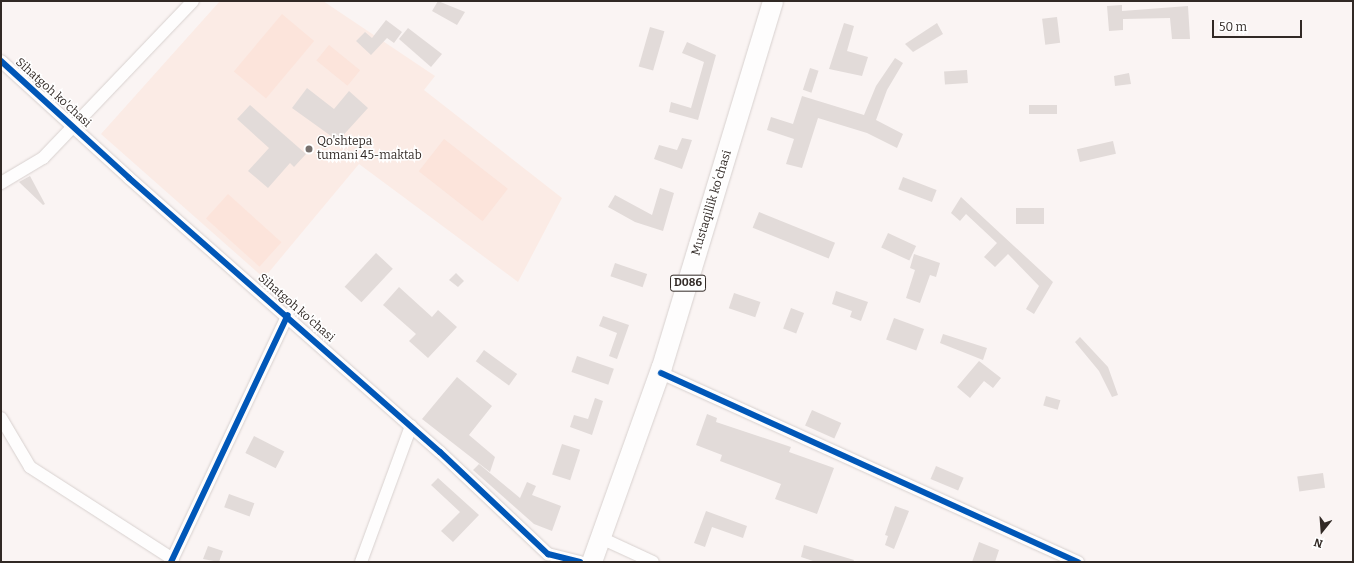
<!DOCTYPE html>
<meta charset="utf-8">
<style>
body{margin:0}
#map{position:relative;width:1354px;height:563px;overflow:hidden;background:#faf4f3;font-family:Bitter,serif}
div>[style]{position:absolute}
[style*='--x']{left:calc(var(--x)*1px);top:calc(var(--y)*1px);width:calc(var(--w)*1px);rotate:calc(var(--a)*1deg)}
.built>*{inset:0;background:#fbebe5}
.green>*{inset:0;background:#fce4db;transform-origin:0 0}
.building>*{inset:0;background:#e2dbd9;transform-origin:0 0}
.roads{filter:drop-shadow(0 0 1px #d8d1cf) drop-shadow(0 0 1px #d8d1cf)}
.minor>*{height:12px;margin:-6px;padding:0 6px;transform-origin:6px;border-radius:6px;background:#fefdfd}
.primary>*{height:20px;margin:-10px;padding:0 10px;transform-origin:10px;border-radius:10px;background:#fefdfd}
.cycleway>*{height:6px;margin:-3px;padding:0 3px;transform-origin:3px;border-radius:3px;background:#0057b8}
.dots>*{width:11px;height:11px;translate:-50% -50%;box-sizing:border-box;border:2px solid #fff;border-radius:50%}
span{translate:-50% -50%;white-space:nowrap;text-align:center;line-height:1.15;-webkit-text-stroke:3px #fff;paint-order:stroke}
.shield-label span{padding:1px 3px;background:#fff;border:1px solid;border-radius:3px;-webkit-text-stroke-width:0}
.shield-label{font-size:11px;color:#312925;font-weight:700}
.street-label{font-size:12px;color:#312925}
.poi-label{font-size:12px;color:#312925}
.left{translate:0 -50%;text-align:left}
.frame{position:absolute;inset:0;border:2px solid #312925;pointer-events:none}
.north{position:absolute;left:1302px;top:511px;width:40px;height:40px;-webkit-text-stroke:3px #fff;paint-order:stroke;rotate:197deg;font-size:11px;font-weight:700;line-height:16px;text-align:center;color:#312925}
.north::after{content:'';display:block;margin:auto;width:14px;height:18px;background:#312925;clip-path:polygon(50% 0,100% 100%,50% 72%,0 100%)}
.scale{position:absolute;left:1212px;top:20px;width:90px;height:18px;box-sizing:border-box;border:2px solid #312925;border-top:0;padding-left:5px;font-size:12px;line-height:14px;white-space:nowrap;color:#312925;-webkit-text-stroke:3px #fff;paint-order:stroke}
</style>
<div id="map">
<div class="built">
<div style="clip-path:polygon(220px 1px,323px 1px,435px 76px,424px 90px,562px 198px,518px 282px,359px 164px,264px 278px,101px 134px)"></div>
</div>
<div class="green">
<div style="left:282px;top:14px;width:42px;height:75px;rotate:40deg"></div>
<div style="left:329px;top:45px;width:40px;height:20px;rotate:39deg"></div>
<div style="left:444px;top:139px;width:81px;height:41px;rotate:38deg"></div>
<div style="left:228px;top:194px;width:72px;height:33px;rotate:42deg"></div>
</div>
<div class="building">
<div style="clip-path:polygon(438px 1px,465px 12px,457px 25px,432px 11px)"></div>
<div style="clip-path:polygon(1122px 5px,1122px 11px,1188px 6px,1190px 39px,1172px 39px,1170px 18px,1123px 19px,1123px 30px,1109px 31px,1107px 6px)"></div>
<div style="left:1057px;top:17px;width:26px;height:15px;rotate:83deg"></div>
<div style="clip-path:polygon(386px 20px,402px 32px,394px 43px,387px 38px,371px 55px,356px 41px,365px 32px,372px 38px)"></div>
<div style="clip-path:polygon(844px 23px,854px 26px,847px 51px,868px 57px,862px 76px,829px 69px)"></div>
<div style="clip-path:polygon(937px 23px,943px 34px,913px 52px,905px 44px)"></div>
<div style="left:650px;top:27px;width:15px;height:41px;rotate:16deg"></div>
<div style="clip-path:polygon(408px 28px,442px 54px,431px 67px,399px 39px)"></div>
<div style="clip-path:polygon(687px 42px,716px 55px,698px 120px,669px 112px,671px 102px,691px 108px,704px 62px,682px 53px)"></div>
<div style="clip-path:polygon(895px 58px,903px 63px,887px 90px,876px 120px,903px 134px,897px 148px,867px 133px,818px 118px,802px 168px,786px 164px,794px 139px,767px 130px,771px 117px,793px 124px,802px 96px,864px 115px,876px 86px)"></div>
<div style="left:810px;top:68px;width:9px;height:23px;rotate:18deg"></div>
<div style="left:967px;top:70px;width:13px;height:23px;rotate:86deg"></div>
<div style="clip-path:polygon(1129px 73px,1131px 84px,1115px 86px,1114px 76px)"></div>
<div style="clip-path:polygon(307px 88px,334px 109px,349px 91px,368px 108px,338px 141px,292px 108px)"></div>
<div style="clip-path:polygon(250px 105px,306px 154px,294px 167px,290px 163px,268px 188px,248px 171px,269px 148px,237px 119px)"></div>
<div style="left:1029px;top:105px;width:28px;height:9px"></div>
<div style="clip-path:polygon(682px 138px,692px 140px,682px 169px,654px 159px,659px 145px,677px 150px)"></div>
<div style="left:1113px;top:141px;width:13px;height:37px;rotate:77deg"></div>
<div style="clip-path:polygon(30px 176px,45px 204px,43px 205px,19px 182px)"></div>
<div style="left:903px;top:177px;width:36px;height:13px;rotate:21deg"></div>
<div style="clip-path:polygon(660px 188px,674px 193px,663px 231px,635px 222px,608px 207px,615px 195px,652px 215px)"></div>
<div style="clip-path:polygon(961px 197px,1053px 282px,1034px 314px,1026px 309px,1039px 286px,1008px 254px,995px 267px,984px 257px,997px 243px,966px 214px,960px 221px,951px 213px)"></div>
<div style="left:1016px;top:208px;width:28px;height:16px"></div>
<div style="left:759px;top:212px;width:82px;height:17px;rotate:22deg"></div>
<div style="left:888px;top:233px;width:31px;height:16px;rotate:25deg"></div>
<div style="left:376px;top:253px;width:23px;height:46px;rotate:43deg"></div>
<div style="clip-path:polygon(914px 254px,940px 263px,936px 277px,930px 275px,920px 303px,906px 298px,915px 270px,910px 268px)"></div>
<div style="left:615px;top:263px;width:34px;height:14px;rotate:19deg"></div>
<div style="clip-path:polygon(456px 273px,464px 281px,458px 287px,449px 280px)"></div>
<div style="clip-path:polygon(399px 287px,432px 317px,438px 310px,457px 327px,428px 358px,409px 341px,416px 334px,383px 305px)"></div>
<div style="clip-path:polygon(836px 291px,868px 302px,861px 321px,850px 317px,852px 311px,832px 304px)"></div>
<div style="left:734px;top:293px;width:28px;height:16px;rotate:19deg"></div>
<div style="left:791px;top:308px;width:14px;height:22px;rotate:21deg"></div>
<div style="clip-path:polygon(603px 316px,629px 325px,617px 359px,609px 356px,617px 333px,599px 326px)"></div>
<div style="left:894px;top:318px;width:32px;height:23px;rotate:20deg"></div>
<div style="clip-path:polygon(943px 334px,987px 348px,983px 360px,940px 343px)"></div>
<div style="clip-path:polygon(1080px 337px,1108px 367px,1118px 395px,1112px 397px,1099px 371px,1075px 342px)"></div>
<div style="left:484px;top:350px;width:41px;height:14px;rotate:36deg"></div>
<div style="left:577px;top:356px;width:39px;height:17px;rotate:19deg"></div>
<div style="clip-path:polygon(979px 361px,1001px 378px,993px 388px,984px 381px,970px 398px,957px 387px)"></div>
<div style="clip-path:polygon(457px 377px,492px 406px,469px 435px,495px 457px,490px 472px,422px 419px)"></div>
<div style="left:1046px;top:396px;width:15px;height:10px;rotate:16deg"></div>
<div style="clip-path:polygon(595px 398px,603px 401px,592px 435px,570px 427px,574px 415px,588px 419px)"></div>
<div style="left:812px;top:410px;width:32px;height:17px;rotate:24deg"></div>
<div style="clip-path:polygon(707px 414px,717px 418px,716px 422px,791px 447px,789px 452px,834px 468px,817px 514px,775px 499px,781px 484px,720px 461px,722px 455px,696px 445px)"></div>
<div style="left:254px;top:436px;width:34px;height:19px;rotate:27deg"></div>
<div style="left:562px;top:444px;width:19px;height:32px;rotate:18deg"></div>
<div style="clip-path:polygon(479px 464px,520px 498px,527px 482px,536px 486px,532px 495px,561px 506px,552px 531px,534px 524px,473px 470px)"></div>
<div style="left:936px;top:466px;width:30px;height:14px;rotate:23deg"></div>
<div style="left:1323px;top:473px;width:15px;height:26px;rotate:82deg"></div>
<div style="clip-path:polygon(438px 478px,479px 515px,453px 542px,441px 531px,460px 512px,431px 485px)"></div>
<div style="left:229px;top:494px;width:27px;height:14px;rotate:20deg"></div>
<div style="clip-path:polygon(895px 506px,909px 511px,894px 549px,885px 545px,888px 536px,885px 535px)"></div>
<div style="clip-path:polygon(706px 511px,747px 526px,743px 538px,712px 527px,705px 547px,694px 543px)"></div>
<div style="clip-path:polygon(979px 542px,999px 550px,995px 562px,972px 562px)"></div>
<div style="clip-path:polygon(804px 545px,854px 560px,853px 562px,816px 562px,801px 557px)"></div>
<div style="clip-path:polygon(208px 546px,223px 551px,219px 562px,203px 559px)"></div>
</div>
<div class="roads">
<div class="minor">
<div style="--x:1;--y:61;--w:173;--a:42.4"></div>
<div style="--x:129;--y:178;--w:414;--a:41.4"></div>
<div style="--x:440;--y:452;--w:149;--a:43.4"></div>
<div style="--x:548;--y:554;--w:33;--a:14"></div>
<div style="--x:1;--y:183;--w:49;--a:-30.8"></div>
<div style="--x:43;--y:158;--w:217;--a:-46.3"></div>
<div style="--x:661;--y:373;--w:458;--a:24.4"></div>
<div style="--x:1;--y:418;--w:57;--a:59.4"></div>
<div style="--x:30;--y:467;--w:170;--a:32.8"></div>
<div style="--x:601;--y:538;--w:57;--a:24.8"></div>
<div style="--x:171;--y:562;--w:273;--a:-64.7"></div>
<div style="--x:361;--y:562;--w:145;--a:-69.8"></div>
</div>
<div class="primary">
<div style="--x:592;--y:562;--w:207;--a:-70.3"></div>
<div style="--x:662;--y:367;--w:382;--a:-73.1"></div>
</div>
</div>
<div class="cycleway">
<div style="--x:1;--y:61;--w:173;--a:42.4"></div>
<div style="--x:129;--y:178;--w:414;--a:41.4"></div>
<div style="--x:440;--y:452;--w:149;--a:43.4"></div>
<div style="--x:548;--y:554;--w:33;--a:14"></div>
<div style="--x:661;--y:373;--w:458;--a:24.4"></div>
<div style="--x:171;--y:562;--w:273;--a:-64.7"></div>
</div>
<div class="dots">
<div style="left:309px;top:149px;background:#77706d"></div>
</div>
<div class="shield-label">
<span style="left:688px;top:283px">D086</span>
</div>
<div class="street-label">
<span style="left:53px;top:93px;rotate:42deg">Sihatgoh ko'chasi</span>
<span style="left:712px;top:203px;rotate:-73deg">Mustaqillik koʻchasi</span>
<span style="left:296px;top:308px;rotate:41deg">Sihatgoh ko'chasi</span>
</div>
<div class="poi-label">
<span class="left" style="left:317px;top:149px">Qo'shtepa<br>tumani 45-maktab</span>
</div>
<div class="frame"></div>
<div class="north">N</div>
<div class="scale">50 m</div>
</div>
